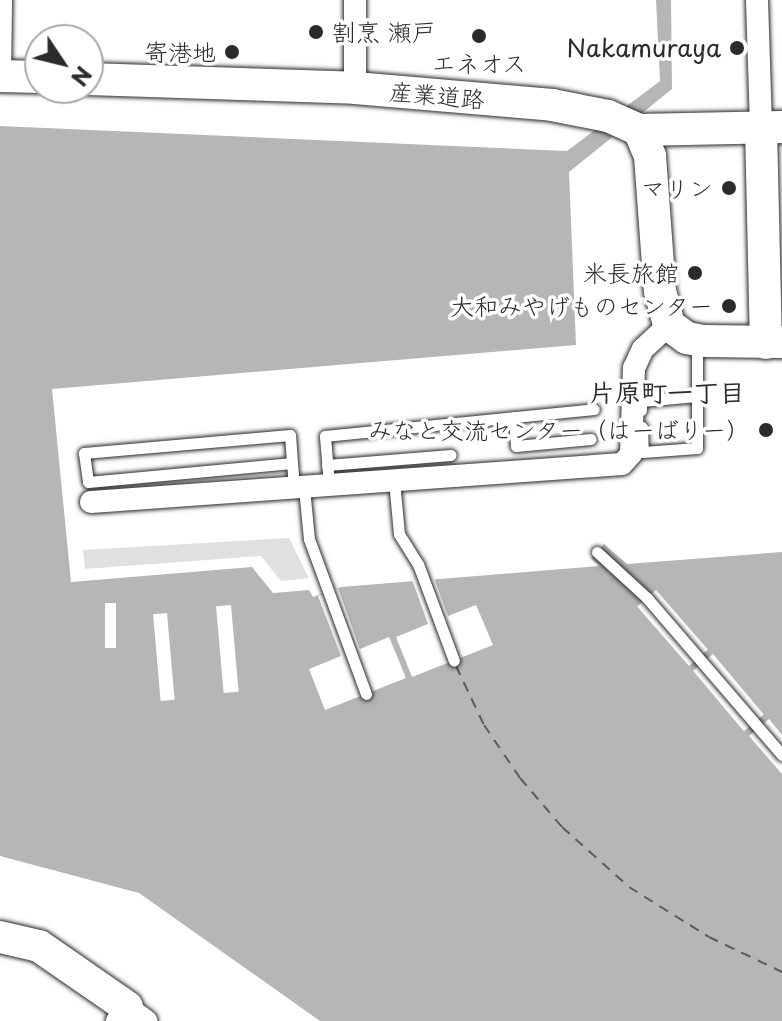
<!DOCTYPE html>
<meta charset="utf-8">
<style>
body{margin:0}
#map{position:relative;width:782px;height:1021px;overflow:hidden;background:#fff;font-family:"Playpen Sans","Klee One",sans-serif}
div>[style]{position:absolute}
[style*='--x']{left:calc(var(--x)*1px);top:calc(var(--y)*1px);width:calc(var(--w)*1px);rotate:calc(var(--a)*1deg)}
.green>*{inset:0;background:#e0e0e0}
.water>*{inset:0;background:#b6b6b6}
.pier>*{inset:0;background:#fff;transform-origin:0 0}
.ferry>*{height:2px;margin-top:-1px;transform-origin:0;background:repeating-linear-gradient(90deg,#5c5c5c 0 10px,transparent 0 18px)}
.roads{filter:drop-shadow(0 0 2px #2b2b2b) drop-shadow(0 0 2px #2b2b2b)}
.lane>*{height:11px;margin:-5.5px;padding:0 5.5px;transform-origin:5.5px;border-radius:5.5px;background:#fff}
.street>*{height:22px;margin:-11px;padding:0 11px;transform-origin:11px;border-radius:11px;background:#fff}
.secondary>*{height:32px;margin:-16px;padding:0 16px;transform-origin:16px;border-radius:16px;background:#fff}
.dots>*{width:22px;height:22px;translate:-50% -50%;box-sizing:border-box;border:4px solid #fff;border-radius:50%}
span{translate:-50% -50%;white-space:nowrap;text-align:center;line-height:1.15;-webkit-text-stroke:7px #fff;paint-order:stroke}
.poi-label{font-size:24px;color:#2b2b2b}
.left{translate:0 -50%;text-align:left}
.right{translate:-100% -50%;text-align:right}
.street-label{font-size:24px;color:#2b2b2b}
.neighbourhood-label{font-size:26px;color:#2b2b2b;font-weight:700}
.north{position:absolute;left:24px;top:24px;width:80px;height:80px;box-sizing:border-box;background:#fff;border:2px solid #aaa;border-radius:50%;rotate:125deg;font-size:22px;font-weight:700;line-height:32px;text-align:center;color:#2b2b2b}
.north::after{content:'';display:block;margin:auto;width:28px;height:36px;background:#2b2b2b;clip-path:polygon(50% 0,100% 100%,50% 72%,0 100%)}
</style>
<div id="map">
<div class="green">
<div style="clip-path:polygon(289px 538px,309px 578px,281px 581px,261px 556px,85px 569px,83px 550px)"></div>
</div>
<div class="water">
<div style="clip-path:polygon(656px 0,671px 0,672px 89px,569px 172px,576px 345px,52px 389px,71px 582px,252px 567px,273px 593px,309px 590px,313px 597px,341px 587px,599px 566px,591px 558px,604px 544px,627px 564px,782px 552px,782px 1021px,320px 1021px,139px 893px,0 856px,0 126px,567px 151px,660px 81px)"></div>
</div>
<div class="pier">
<div style="clip-path:polygon(433px 575px,448px 616px,476px 605px,493px 645px,412px 677px,396px 637px,428px 624px,411px 577px)"></div>
<div style="clip-path:polygon(338px 588px,360px 649px,389px 637px,406px 678px,325px 710px,309px 669px,341px 656px,318px 596px)"></div>
<div style="left:656px;top:590px;width:79px;height:25px;rotate:49deg"></div>
<div style="left:105px;top:603px;width:11px;height:45px"></div>
<div style="left:231px;top:605px;width:87px;height:15px;rotate:85deg"></div>
<div style="left:167px;top:613px;width:87px;height:14px;rotate:85deg"></div>
<div style="left:713px;top:654px;width:79px;height:26px;rotate:50deg"></div>
<div style="clip-path:polygon(769px 719px,782px 735px,782px 774px,749px 736px)"></div>
</div>
<div class="ferry">
<div style="--x:456;--y:666;--w:65;--a:64.6"></div>
<div style="--x:484;--y:725;--w:64;--a:55.8"></div>
<div style="--x:520;--y:778;--w:65;--a:49.4"></div>
<div style="--x:562;--y:827;--w:90;--a:41.8"></div>
<div style="--x:629;--y:887;--w:94;--a:32"></div>
<div style="--x:709;--y:937;--w:81;--a:25.6"></div>
</div>
<div class="roads">
<div class="lane">
<div style="--x:641;--y:410;--w:9;--a:-90"></div>
<div style="--x:641;--y:401;--w:56;--a:-5.1"></div>
<div style="--x:514;--y:417;--w:29;--a:86"></div>
<div style="--x:516;--y:446;--w:75;--a:-5.3"></div>
<div style="--x:642;--y:427;--w:25;--a:88"></div>
<div style="--x:643;--y:452;--w:54;--a:-4.2"></div>
<div style="--x:697;--y:448;--w:103;--a:-90"></div>
<div style="--x:292;--y:463;--w:28;--a:-94"></div>
<div style="--x:290;--y:435;--w:207;--a:175"></div>
<div style="--x:84;--y:453;--w:29;--a:82"></div>
<div style="--x:88;--y:482;--w:205;--a:-5.3"></div>
<div style="--x:292;--y:463;--w:25;--a:85"></div>
<div style="--x:327;--y:465;--w:124;--a:-4.6"></div>
<div style="--x:394;--y:481;--w:53;--a:84.6"></div>
<div style="--x:399;--y:534;--w:36;--a:58"></div>
<div style="--x:418;--y:564;--w:103;--a:69.6"></div>
<div style="--x:329;--y:485;--w:49;--a:-94.7"></div>
<div style="--x:325;--y:436;--w:270;--a:-5.7"></div>
<div style="--x:304;--y:488;--w:51;--a:84.4"></div>
<div style="--x:309;--y:539;--w:165;--a:69.8"></div>
<div style="--x:597;--y:552;--w:68;--a:42.6"></div>
<div style="--x:647;--y:598;--w:207;--a:49.3"></div>
</div>
<div class="street">
<div style="--x:355;--y:0;--w:88;--a:90"></div>
<div style="--x:757;--y:0;--w:127;--a:88.2"></div>
<div style="--x:0;--y:76;--w:76;--a:-89.2"></div>
<div style="--x:91;--y:502;--w:532;--a:-4.09"></div>
<div style="--x:622;--y:464;--w:13;--a:-48"></div>
<div style="--x:631;--y:454;--w:86;--a:-88"></div>
<div style="--x:634;--y:368;--w:21;--a:-65"></div>
<div style="--x:643;--y:349;--w:35;--a:-43"></div>
<div style="--x:117;--y:1021;--w:17;--a:-54"></div>
<div style="--x:127;--y:1007;--w:24;--a:36"></div>
</div>
<div class="secondary">
<div style="--x:0;--y:76;--w:40;--a:1.4"></div>
<div style="--x:88;--y:79;--w:267;--a:1.9"></div>
<div style="--x:355;--y:88;--w:198;--a:4.9"></div>
<div style="--x:552;--y:105;--w:57;--a:11.1"></div>
<div style="--x:608;--y:116;--w:34;--a:24"></div>
<div style="--x:639;--y:130;--w:143;--a:-1.2"></div>
<div style="--x:761;--y:127;--w:216;--a:88.7"></div>
<div style="--x:639;--y:130;--w:28;--a:67"></div>
<div style="--x:650;--y:156;--w:135;--a:85.8"></div>
<div style="--x:660;--y:291;--w:35;--a:75"></div>
<div style="--x:669;--y:325;--w:22;--a:36"></div>
<div style="--x:687;--y:338;--w:16;--a:11"></div>
<div style="--x:703;--y:341;--w:79;--a:0.7"></div>
<div style="--x:0;--y:937;--w:40;--a:13"></div>
<div style="--x:39;--y:946;--w:107;--a:34.7"></div>
</div>
</div>
<div class="dots">
<div style="left:316px;top:32px;background:#2b2b2b"></div>
<div style="left:479px;top:36px;background:#2b2b2b"></div>
<div style="left:737px;top:48px;background:#2b2b2b"></div>
<div style="left:232px;top:52px;background:#2b2b2b"></div>
<div style="left:729px;top:188px;background:#2b2b2b"></div>
<div style="left:695px;top:273px;background:#2b2b2b"></div>
<div style="left:729px;top:306px;background:#2b2b2b"></div>
<div style="left:766px;top:430px;background:#2b2b2b"></div>
</div>
<div class="poi-label">
<span class="left" style="left:332px;top:32px">割烹 瀬戸</span>
<span class="right" style="left:721px;top:48px">Nakamuraya</span>
<span class="right" style="left:216px;top:52px">寄港地</span>
<span style="left:479px;top:63px">エネオス</span>
<span class="right" style="left:713px;top:188px">マリン</span>
<span class="right" style="left:679px;top:273px">米長旅館</span>
<span class="right" style="left:713px;top:306px">大和みやげものセンター</span>
<span class="right" style="left:750px;top:430px">みなと交流センター（はーばりー）</span>
</div>
<div class="street-label">
<span style="left:437px;top:95px;rotate:5deg">産業道路</span>
</div>
<div class="neighbourhood-label">
<span style="left:667px;top:392px">片原町一丁目</span>
</div>
<div class="north">N</div>
</div>
